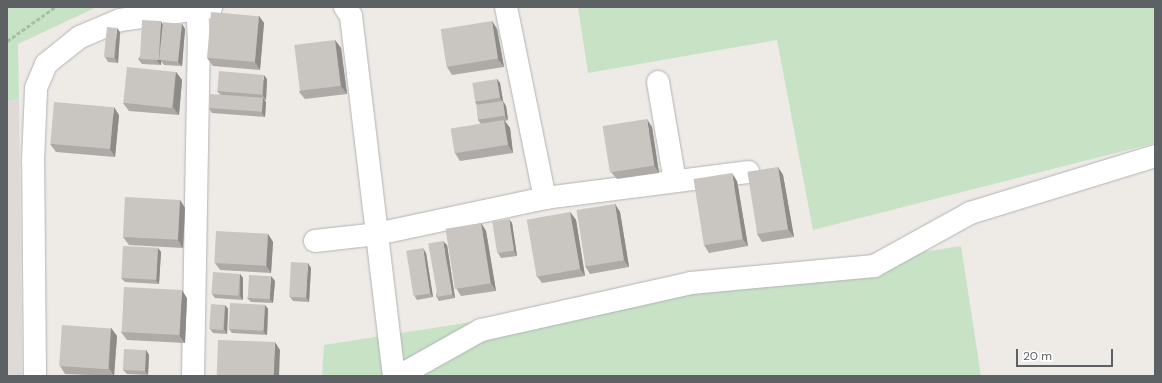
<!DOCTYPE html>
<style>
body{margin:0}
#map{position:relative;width:1162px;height:383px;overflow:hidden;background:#eeebe6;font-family:"DM Sans",sans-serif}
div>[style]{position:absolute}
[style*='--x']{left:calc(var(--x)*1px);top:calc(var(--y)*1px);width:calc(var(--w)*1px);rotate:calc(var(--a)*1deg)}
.industrial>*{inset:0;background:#dddad8}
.green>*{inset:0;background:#c7e2c5}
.path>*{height:2.5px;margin-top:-1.25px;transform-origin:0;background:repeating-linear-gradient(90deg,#9fc2a7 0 4px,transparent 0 6px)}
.roads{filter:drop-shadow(0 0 1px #b1b3b6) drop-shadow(0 0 1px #b1b3b6)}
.minor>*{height:22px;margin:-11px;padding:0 11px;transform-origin:11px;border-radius:11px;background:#fff}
.wall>*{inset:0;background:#adaaa7}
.shaded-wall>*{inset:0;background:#8d8b88}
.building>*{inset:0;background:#c9c6c2;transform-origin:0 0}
span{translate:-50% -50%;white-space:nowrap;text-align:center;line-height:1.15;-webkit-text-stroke:3.5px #fff;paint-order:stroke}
.frame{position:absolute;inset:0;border:8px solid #5d6164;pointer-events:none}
.scale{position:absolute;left:1016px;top:349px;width:97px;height:18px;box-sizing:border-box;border:2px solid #5d6164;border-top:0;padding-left:5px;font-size:12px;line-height:14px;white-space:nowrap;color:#5d6164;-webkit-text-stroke:3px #fff;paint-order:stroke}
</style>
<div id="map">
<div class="industrial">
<div style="clip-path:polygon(19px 98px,22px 376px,7px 376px,7px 102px)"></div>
</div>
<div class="green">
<div style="clip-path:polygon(7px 7px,97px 7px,18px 44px,19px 98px,7px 102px)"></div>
<div style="clip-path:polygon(578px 7px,1155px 7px,1155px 143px,813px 230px,777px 40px,588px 73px)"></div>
<div style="clip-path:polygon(961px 246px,981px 376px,322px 376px,324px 345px)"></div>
</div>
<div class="path">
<div style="--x:7;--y:41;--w:59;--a:-35.3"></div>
</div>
<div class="roads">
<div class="minor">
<div style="--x:345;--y:7;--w:11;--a:56"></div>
<div style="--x:351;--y:16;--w:363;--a:83.2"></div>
<div style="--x:506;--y:7;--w:195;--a:78.5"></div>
<div style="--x:658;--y:82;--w:100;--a:80.3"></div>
<div style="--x:315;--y:241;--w:62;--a:-6.4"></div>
<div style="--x:377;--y:234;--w:172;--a:-12.1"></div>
<div style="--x:545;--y:198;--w:205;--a:-7.3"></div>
<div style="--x:35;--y:376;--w:215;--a:-90.5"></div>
<div style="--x:33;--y:161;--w:73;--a:-87.6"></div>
<div style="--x:36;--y:88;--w:26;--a:-67"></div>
<div style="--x:46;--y:64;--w:43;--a:-38.5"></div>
<div style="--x:80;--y:37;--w:43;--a:-23"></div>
<div style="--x:120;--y:20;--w:92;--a:-8.1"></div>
<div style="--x:193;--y:376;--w:334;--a:-89"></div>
<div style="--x:199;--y:42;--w:33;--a:-93"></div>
<div style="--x:399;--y:376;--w:94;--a:-29.3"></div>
<div style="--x:481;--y:330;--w:215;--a:-12.6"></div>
<div style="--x:691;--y:283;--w:184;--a:-5.3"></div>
<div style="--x:874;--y:266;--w:110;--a:-28.9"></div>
<div style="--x:970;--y:213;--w:194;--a:-17.1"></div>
</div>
</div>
<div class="wall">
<div style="clip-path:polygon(259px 16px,264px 23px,260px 70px,213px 66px,207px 58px)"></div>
<div style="clip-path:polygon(492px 21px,497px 29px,504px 67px,452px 75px,447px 67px)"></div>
<div style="clip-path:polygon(182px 24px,185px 29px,182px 66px,164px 65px,161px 61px,161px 65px,142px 64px,138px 59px,163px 25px)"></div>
<div style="clip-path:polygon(120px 32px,118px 63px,108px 62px,105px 57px)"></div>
<div style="clip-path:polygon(335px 40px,341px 48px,347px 94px,305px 99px,299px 92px)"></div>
<div style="clip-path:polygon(176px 72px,182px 80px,179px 115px,129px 111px,123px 103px)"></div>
<div style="clip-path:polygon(267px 79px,266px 100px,264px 100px,266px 102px,265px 117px,212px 113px,209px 108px,220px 94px,217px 91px)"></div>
<div style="clip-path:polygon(497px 79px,500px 83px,503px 101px,506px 106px,508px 120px,505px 121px,510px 128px,513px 153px,460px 161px,455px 153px,481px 124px,478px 120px,477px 105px,475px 102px)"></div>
<div style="clip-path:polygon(119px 115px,115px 157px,56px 152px,50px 144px)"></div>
<div style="clip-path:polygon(652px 127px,659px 173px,617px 179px,611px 172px)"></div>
<div style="clip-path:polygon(778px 167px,783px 175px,794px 237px,762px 242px,757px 234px)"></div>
<div style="clip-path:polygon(737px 181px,748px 246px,709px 253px,704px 245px)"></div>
<div style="clip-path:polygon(180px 200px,185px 208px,183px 248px,129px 245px,123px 237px)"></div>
<div style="clip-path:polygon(615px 204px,620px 212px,629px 267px,590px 274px,585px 266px)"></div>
<div style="clip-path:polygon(570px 212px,576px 220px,585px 276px,542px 283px,536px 275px)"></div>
<div style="clip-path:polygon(481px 223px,486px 231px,496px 291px,461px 296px,456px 288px)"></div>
<div style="clip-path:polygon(512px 223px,517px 256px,501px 258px,498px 253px)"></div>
<div style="clip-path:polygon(268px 234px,273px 242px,271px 273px,220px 270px,215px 263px)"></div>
<div style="clip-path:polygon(447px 245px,455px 298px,439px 301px,436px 296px)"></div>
<div style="clip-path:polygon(158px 248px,161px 252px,159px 284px,125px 282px,121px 278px)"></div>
<div style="clip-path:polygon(426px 253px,433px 297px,417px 300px,414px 295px)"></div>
<div style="clip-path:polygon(311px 268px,309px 302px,293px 301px,290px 297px)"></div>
<div style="clip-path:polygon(240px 274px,243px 278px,243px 300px,215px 298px,212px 294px)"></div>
<div style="clip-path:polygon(275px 281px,273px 303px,251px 302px,247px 298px)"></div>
<div style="clip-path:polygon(187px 298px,185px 343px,127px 340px,121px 332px)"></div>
<div style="clip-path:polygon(225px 305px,228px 309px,227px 334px,213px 333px,210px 329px)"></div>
<div style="clip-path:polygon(265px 305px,268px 309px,267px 335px,232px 333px,229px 329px)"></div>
<div style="clip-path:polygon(111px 328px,117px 336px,114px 376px,65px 374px,60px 366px)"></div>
<div style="clip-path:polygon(146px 350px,149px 355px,148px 375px,127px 374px,123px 370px)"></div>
</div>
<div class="shaded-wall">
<div style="clip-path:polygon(259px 16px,264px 23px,260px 70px,255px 62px)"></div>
<div style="clip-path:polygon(161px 21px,164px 26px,161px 65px,157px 61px)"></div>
<div style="clip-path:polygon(492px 21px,497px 29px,504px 67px,498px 59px)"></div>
<div style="clip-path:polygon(182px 24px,185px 29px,182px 66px,178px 62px)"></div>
<div style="clip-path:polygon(117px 28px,120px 32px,118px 63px,115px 58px)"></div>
<div style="clip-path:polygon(335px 40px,341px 48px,347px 94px,341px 86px)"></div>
<div style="clip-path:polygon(176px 72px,182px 80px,179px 115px,173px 107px)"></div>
<div style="clip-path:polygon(264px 75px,267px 79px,266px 100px,263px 95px)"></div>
<div style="clip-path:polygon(497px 79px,500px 83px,503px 101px,506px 106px,508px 120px,505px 116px,503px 103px,500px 98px)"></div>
<div style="clip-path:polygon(263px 98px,266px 102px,265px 117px,262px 113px)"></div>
<div style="clip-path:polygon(114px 107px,119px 115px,115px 157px,110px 149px)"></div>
<div style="clip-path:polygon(647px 119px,652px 127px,659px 173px,654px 165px)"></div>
<div style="clip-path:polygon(504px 120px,510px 128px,513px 153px,508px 145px)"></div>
<div style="clip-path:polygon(778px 167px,783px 175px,794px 237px,788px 229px)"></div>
<div style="clip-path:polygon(732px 173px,737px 181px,748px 246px,743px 239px)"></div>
<div style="clip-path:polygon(180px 200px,185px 208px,183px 248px,178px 240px)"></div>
<div style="clip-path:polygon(615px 204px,620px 212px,629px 267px,624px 260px)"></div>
<div style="clip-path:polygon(570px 212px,576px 220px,585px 276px,580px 269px)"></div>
<div style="clip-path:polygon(509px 219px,512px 223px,517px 256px,514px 251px)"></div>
<div style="clip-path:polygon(481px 223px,486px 231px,496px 291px,491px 283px)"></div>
<div style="clip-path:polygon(268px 234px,273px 242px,271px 273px,266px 265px)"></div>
<div style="clip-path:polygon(443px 241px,447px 245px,455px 298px,452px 294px)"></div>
<div style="clip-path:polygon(158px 248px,161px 252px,159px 284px,156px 280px)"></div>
<div style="clip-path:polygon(423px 248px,426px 253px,433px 297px,430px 293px)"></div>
<div style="clip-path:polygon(308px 263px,311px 268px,309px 302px,306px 297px)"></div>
<div style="clip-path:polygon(240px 274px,243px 278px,243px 300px,240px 296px)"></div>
<div style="clip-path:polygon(271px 276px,275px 281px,273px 303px,270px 299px)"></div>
<div style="clip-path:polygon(182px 290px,187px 298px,185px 343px,179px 335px)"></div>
<div style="clip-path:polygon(225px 305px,228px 309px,227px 334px,224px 329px)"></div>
<div style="clip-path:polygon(265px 305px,268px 309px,267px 335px,263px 331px)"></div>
<div style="clip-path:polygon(111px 328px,117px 336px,114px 376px,109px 368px)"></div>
<div style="clip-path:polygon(275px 342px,280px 350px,279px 376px,273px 376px)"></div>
<div style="clip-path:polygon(146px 350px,149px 355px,148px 375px,145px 371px)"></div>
</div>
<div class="building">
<div style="left:211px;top:12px;width:48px;height:46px;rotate:5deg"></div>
<div style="left:142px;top:20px;width:19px;height:39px;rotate:3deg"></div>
<div style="left:492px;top:21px;width:38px;height:52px;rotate:81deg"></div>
<div style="left:163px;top:22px;width:19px;height:38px;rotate:6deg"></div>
<div style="left:107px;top:27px;width:10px;height:30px;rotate:6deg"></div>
<div style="left:335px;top:40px;width:46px;height:41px;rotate:83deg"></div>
<div style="left:127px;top:67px;width:49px;height:36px;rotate:6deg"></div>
<div style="left:219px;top:71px;width:45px;height:20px;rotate:5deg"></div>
<div style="left:497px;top:79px;width:19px;height:25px;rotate:81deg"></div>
<div style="left:210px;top:94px;width:53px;height:14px;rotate:4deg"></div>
<div style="left:503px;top:101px;width:15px;height:27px;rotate:82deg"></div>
<div style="left:54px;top:102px;width:60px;height:42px;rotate:5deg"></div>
<div style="left:647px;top:119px;width:47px;height:45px;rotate:81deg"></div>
<div style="left:504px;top:120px;width:25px;height:54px;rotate:81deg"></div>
<div style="left:778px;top:167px;width:63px;height:31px;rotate:81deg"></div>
<div style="left:732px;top:173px;width:67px;height:39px;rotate:81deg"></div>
<div style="left:125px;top:197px;width:55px;height:40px;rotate:3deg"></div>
<div style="left:615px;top:204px;width:57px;height:39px;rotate:81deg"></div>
<div style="left:570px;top:212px;width:58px;height:44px;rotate:80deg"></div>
<div style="left:509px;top:219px;width:32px;height:17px;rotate:81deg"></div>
<div style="left:481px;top:223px;width:61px;height:36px;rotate:81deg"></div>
<div style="left:216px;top:231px;width:52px;height:32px;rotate:3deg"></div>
<div style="left:443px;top:241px;width:54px;height:15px;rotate:80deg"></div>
<div style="left:123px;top:246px;width:35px;height:32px;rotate:3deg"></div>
<div style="left:423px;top:248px;width:46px;height:17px;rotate:81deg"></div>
<div style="left:291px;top:262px;width:17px;height:35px;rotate:3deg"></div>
<div style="left:213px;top:272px;width:27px;height:22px;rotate:4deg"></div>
<div style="left:249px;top:275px;width:22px;height:23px;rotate:3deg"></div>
<div style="left:124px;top:287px;width:58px;height:45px;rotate:3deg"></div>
<div style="left:230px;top:303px;width:35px;height:26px;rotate:3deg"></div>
<div style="left:211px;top:304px;width:14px;height:25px;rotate:4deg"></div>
<div style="left:62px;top:325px;width:49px;height:41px;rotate:4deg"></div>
<div style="left:218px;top:340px;width:57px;height:36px;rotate:2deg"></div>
<div style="left:124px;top:349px;width:22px;height:21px;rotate:3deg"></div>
</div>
<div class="frame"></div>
<div class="scale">20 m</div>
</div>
